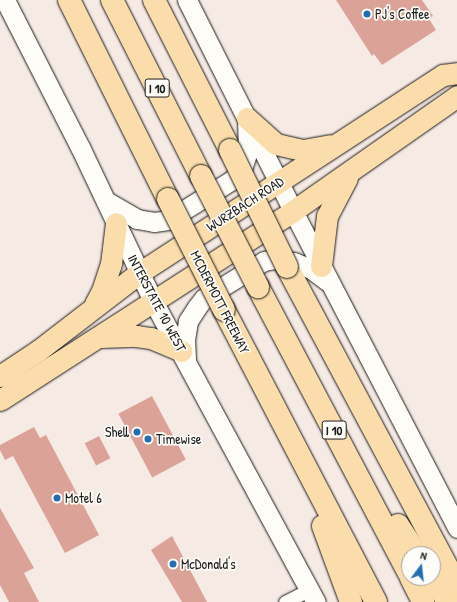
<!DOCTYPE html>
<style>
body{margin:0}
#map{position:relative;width:457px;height:602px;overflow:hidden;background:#f6eae4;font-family:"Patrick Hand",sans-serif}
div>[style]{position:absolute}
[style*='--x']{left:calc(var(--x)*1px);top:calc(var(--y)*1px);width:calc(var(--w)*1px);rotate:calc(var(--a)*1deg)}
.building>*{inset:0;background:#dba297;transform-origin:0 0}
.roads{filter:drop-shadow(0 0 1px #1c1c1c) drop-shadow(0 0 1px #1c1c1c)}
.minor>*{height:13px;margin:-6.5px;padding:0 6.5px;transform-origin:6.5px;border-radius:6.5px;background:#fdfcf7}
.secondary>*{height:19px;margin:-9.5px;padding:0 9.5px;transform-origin:9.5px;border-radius:9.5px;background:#fdfcf7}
.primary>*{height:21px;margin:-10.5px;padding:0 10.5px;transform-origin:10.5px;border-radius:10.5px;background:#fbddab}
.motorway>*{height:22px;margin:-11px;padding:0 11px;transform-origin:11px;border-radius:11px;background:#fbddab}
.bridges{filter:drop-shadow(0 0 1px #1c1c1c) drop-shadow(0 0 1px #1c1c1c)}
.motorway-bridge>*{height:22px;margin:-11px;padding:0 11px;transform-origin:11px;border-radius:11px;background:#fbddab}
.dots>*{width:11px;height:11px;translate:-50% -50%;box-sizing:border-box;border:2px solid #fdfcf7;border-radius:50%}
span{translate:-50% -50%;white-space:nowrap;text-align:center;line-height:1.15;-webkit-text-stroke:3.5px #fdfcf7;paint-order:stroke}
.shield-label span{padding:1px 3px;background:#fdfcf7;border:1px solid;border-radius:3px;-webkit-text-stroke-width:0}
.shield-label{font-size:13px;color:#1c1c1c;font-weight:700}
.poi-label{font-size:14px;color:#1c1c1c}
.left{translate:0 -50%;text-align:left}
.right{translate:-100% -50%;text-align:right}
.street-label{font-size:14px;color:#1c1c1c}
.north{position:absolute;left:401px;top:546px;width:40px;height:40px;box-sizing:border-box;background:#fdfcf7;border:1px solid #a3a29f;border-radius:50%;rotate:15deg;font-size:11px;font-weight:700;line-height:16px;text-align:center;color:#1c1c1c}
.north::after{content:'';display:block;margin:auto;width:14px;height:18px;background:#1f6fb2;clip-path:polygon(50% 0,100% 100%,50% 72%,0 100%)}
</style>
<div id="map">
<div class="building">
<div style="clip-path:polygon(336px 0,422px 0,433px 16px,429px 19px,436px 30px,382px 65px,374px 54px,372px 56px)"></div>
<div style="left:152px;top:396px;width:72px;height:38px;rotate:62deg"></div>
<div style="clip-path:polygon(34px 427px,40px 438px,46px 435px,99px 535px,65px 553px,13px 456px,5px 460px,0 450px,0 445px)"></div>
<div style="left:99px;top:436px;width:25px;height:16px;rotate:63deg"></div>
<div style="clip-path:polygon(0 508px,34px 568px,24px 573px,39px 602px,9px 602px,0 585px)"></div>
<div style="clip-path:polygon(172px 536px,207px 602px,182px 602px,151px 550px)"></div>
</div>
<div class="roads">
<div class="minor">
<div style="--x:285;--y:602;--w:28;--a:-27"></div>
</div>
<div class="secondary">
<div style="--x:5;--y:0;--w:165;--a:63"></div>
<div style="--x:80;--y:147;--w:170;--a:64.6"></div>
<div style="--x:153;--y:301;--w:342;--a:61.6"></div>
<div style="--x:187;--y:0;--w:236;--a:63.3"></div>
<div style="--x:293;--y:211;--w:357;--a:62.6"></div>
<div style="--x:106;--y:201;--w:36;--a:30"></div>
<div style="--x:137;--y:219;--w:17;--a:10"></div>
<div style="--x:154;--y:222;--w:14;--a:-8"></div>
<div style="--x:168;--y:220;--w:75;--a:-32"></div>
<div style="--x:232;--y:180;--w:15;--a:-48"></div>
<div style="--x:242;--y:169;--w:20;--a:-72"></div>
<div style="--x:248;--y:150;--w:25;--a:-92"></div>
<div style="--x:186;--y:358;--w:18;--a:-93"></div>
<div style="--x:185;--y:340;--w:19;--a:-81"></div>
<div style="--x:188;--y:321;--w:17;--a:-57"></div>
<div style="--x:197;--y:307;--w:11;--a:-52"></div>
<div style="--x:204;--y:298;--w:70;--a:-31.7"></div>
<div style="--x:264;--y:261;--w:10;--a:-11"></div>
<div style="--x:274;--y:259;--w:20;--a:9"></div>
<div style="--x:294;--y:262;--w:18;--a:22"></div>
<div style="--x:311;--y:269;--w:20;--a:37"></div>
</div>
<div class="primary">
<div style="--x:247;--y:118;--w:39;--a:42"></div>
<div style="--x:276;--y:144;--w:28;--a:13"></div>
<div style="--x:303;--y:150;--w:27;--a:-10"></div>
<div style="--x:321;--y:266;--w:50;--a:-83.2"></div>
<div style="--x:327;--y:216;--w:43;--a:-62.2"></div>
<div style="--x:95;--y:304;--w:15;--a:-62"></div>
<div style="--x:102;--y:291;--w:28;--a:-72"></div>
<div style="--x:111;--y:264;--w:41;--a:-83"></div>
<div style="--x:101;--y:337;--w:35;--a:-2"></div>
<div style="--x:136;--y:336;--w:15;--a:8"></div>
<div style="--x:151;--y:338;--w:33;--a:23"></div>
<div style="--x:0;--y:376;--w:47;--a:-33.7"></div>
<div style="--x:39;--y:350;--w:126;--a:-37.6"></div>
<div style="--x:139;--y:273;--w:363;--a:-33.1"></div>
<div style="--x:443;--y:75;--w:14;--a:-8"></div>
<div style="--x:0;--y:400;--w:349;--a:-32.8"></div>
<div style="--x:293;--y:211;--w:200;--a:-35"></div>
</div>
<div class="motorway">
<div style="--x:69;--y:0;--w:222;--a:63.6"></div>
<div style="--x:112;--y:0;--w:197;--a:63.2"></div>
<div style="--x:154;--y:0;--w:168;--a:63.1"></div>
<div style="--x:287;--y:267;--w:361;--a:61.9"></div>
<div style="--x:258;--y:287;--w:324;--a:62.2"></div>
<div style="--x:224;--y:310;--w:329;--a:62.5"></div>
<div style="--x:398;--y:525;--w:35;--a:57"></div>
<div style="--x:323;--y:526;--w:81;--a:69.8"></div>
<div style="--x:433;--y:577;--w:29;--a:59"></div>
<div style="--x:411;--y:578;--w:27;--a:63"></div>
</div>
</div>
<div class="bridges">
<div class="motorway-bridge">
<div style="--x:230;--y:150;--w:130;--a:64"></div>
<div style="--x:201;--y:176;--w:125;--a:62.8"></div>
<div style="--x:168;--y:199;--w:124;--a:63.2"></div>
</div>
</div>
<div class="dots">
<div style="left:367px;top:14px;background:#1f6fb2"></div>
<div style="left:137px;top:432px;background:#1f6fb2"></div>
<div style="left:148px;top:439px;background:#1f6fb2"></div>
<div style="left:57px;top:498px;background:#1f6fb2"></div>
<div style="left:173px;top:564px;background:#1f6fb2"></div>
</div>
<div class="shield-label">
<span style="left:157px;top:88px">I 10</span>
<span style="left:334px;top:430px">I 10</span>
</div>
<div class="poi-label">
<span class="left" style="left:375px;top:14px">PJ's Coffee</span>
<span class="right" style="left:129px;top:432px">Shell</span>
<span class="left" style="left:156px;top:439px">Timewise</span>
<span class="left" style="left:65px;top:498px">Motel 6</span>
<span class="left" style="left:181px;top:564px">McDonald's</span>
</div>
<div class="street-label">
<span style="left:245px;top:204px;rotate:-33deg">WURZBACH ROAD</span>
<span style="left:220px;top:302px;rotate:63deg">MCDERMOTT FREEWAY</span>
<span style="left:157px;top:303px;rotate:62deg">INTERSTATE 10 WEST</span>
</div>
<div class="north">N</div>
</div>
